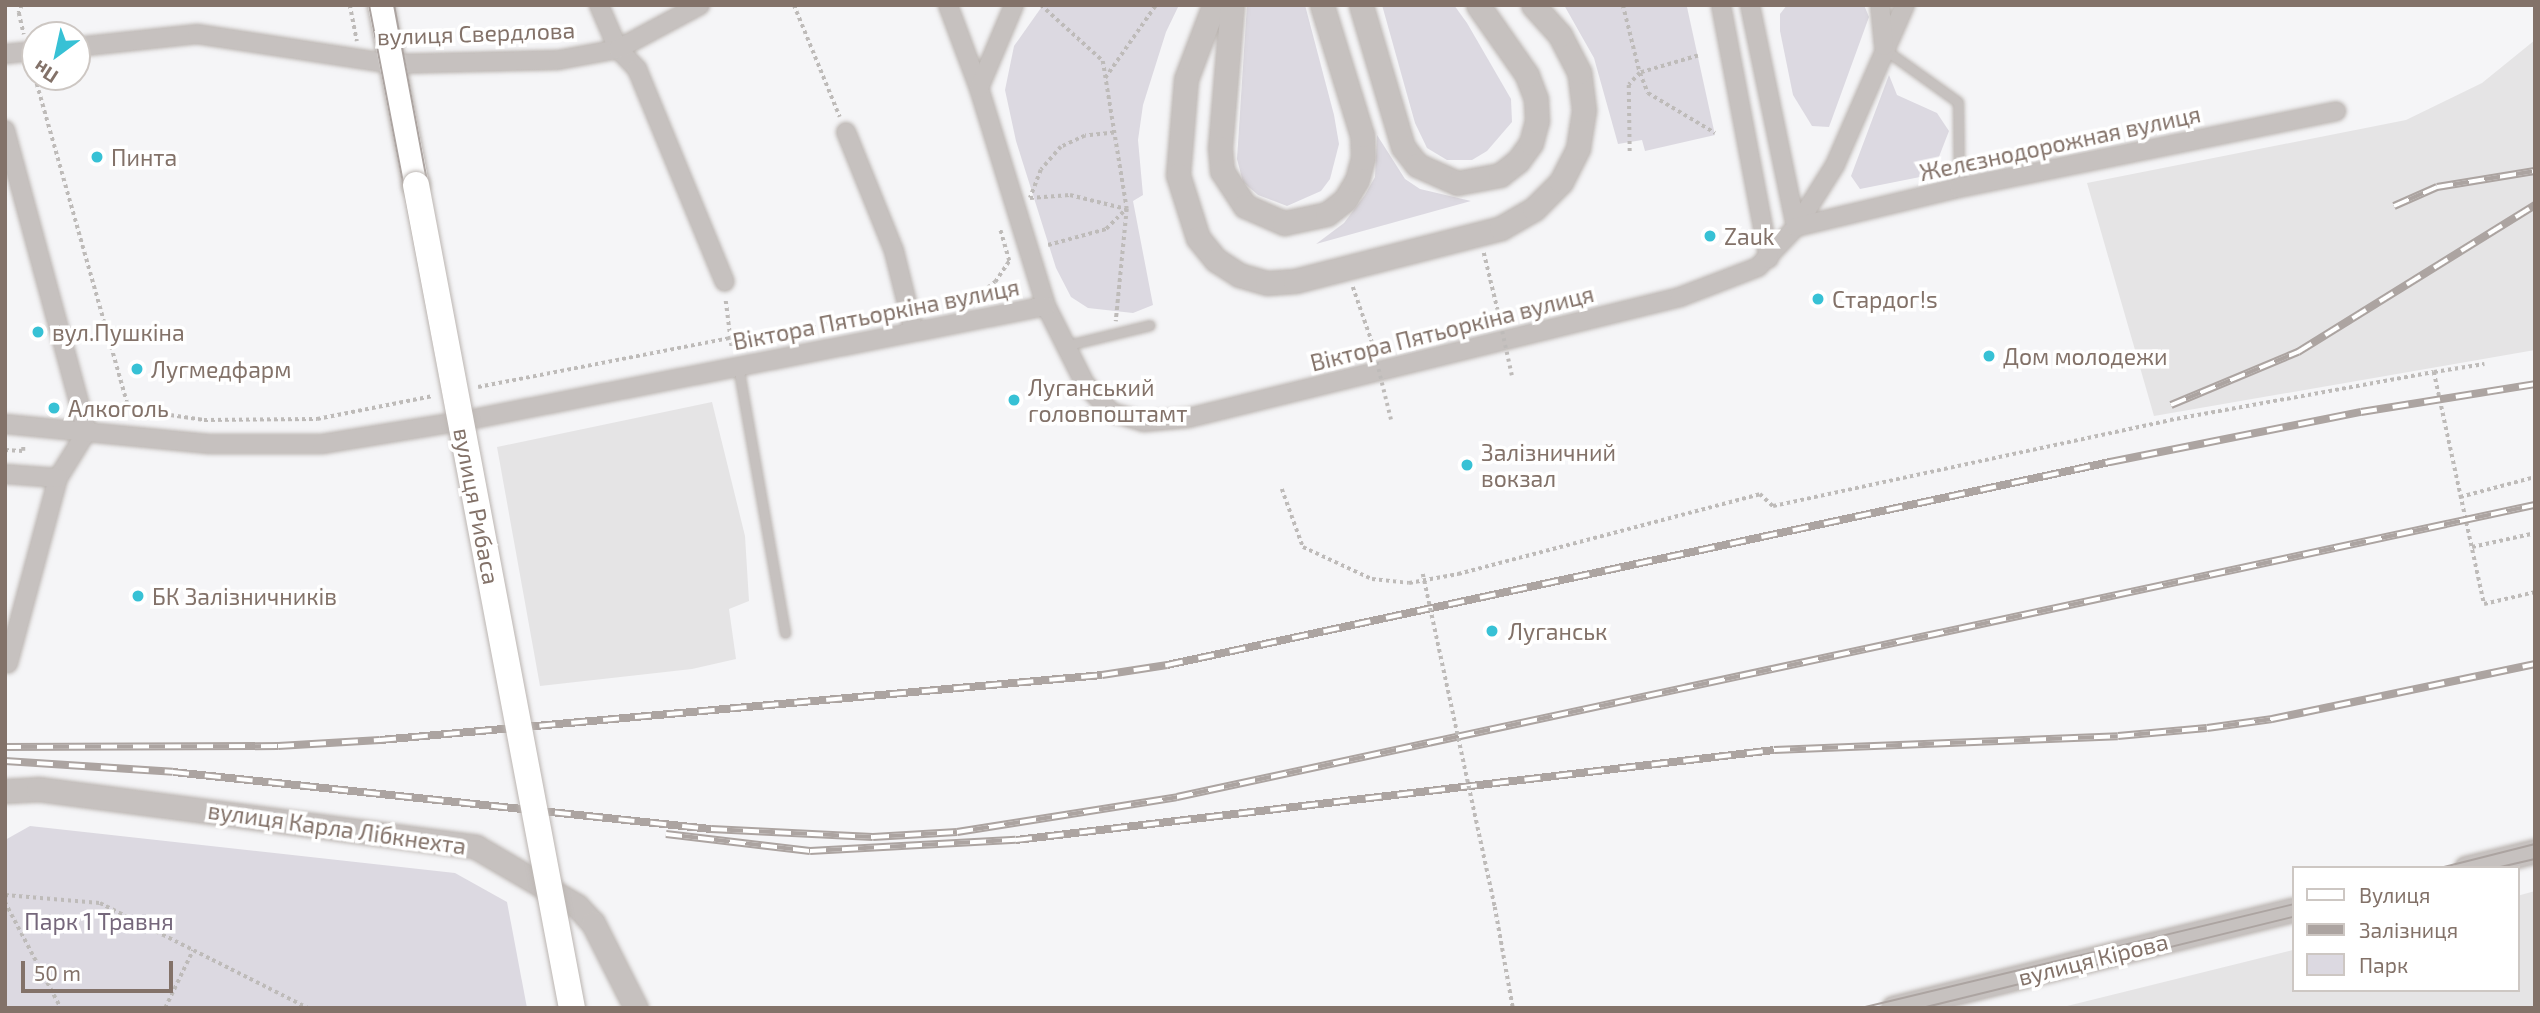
<!DOCTYPE html>
<meta charset="utf-8">
<style>
body{margin:0}
#map{position:relative;width:2540px;height:1013px;overflow:hidden;background:#f5f5f7;font-family:"Exo 2",sans-serif}
div>[style]{position:absolute}
[style*='--x']{left:calc(var(--x)*1px);top:calc(var(--y)*1px);width:calc(var(--w)*1px);rotate:calc(var(--a)*1deg)}
.built>*{inset:0;background:#e5e4e5}
.green>*{inset:0;background:#dcd9e1}
.path>*{height:3.5px;margin-top:-1.75px;transform-origin:0;background:repeating-linear-gradient(90deg,#bebbb9 0 3.5px,transparent 0 7px)}
.roads{filter:drop-shadow(0 0 2px #bbb5b1) drop-shadow(0 0 2px #bbb5b1)}
.service>*{height:9px;margin:-4.5px;padding:0 4.5px;transform-origin:4.5px;border-radius:4.5px;background:#c6c1bf}
.minor>*{height:18px;margin:-9px;padding:0 9px;transform-origin:9px;border-radius:9px;background:#c6c1bf}
.tertiary>*{height:23px;margin:-11.5px;padding:0 11.5px;transform-origin:11.5px;border-radius:11.5px;background:#c6c1bf}
.secondary>*{height:26px;margin:-13px;padding:0 13px;transform-origin:13px;border-radius:13px;background:#fff}
.tram>*{height:2px;margin:-1px;padding:0 1px;transform-origin:1px;border-radius:1px;background:#aca4a1}
.rail>*{height:8px;margin-top:-4px;transform-origin:0;background:repeating-linear-gradient(90deg,#fff 0 16px,#aca4a1 0 32px);box-sizing:border-box;border-block:2px solid #aca4a1}
.path-bridge>*{height:3.5px;margin-top:-1.75px;transform-origin:0;background:repeating-linear-gradient(90deg,#bebbb9 0 3.5px,transparent 0 7px)}
.bridges{filter:drop-shadow(0 0 2px #bbb5b1) drop-shadow(0 0 2px #bbb5b1)}
.secondary-bridge>*{height:26px;margin:-13px;padding:0 13px;transform-origin:13px;border-radius:13px;background:#fff}
.dots>*{width:19px;height:19px;translate:-50% -50%;box-sizing:border-box;border:4px solid #fff;border-radius:50%}
span{translate:-50% -50%;white-space:nowrap;text-align:center;line-height:1.15;-webkit-text-stroke:7px #fff;paint-order:stroke}
.street-label{font-size:23px;color:#837269}
.poi-label{font-size:23px;color:#837269}
.left{translate:0 -50%;text-align:left}
.park-label{font-size:23px;color:#75677b}
.frame{position:absolute;inset:0;border:7px solid #837269;pointer-events:none}
.legend{position:absolute;left:2292px;top:866px;width:228px;height:126px;box-sizing:border-box;background:#fff;border:2px solid #cdc7c3;margin:0;padding:9px 12px;list-style:none;font-size:21px;color:#837269}
.legend li{display:flex;align-items:center;gap:14px;height:35px}
.legend b{width:35px;border:2px solid #cdc7c3}
.north{position:absolute;left:21px;top:21px;width:70px;height:70px;box-sizing:border-box;background:#fff;border:2px solid #cdc7c3;border-radius:50%;rotate:213deg;font-size:19px;font-weight:700;line-height:28px;text-align:center;color:#837269}
.north::after{content:'';display:block;margin:auto;width:24px;height:32px;background:#37c1d5;clip-path:polygon(50% 0,100% 100%,50% 72%,0 100%)}
.scale{position:absolute;left:21px;top:961px;width:152px;height:32px;box-sizing:border-box;border:4px solid #837269;border-top:0;padding-left:9px;font-size:21px;line-height:24px;white-space:nowrap;color:#837269;-webkit-text-stroke:5px #fff;paint-order:stroke}
</style>
<div id="map">
<div class="built">
<div style="clip-path:polygon(2535px 40px,2535px 350px,2154px 416px,2087px 183px,2406px 120px,2482px 83px)"></div>
<div style="clip-path:polygon(712px 402px,745px 536px,749px 601px,729px 609px,736px 659px,692px 669px,540px 686px,497px 447px)"></div>
<div style="clip-path:polygon(2535px 891px,2535px 1008px,2059px 1008px,2293px 950px,2293px 990px,2517px 990px,2517px 896px)"></div>
</div>
<div class="green">
<div style="clip-path:polygon(1043px 5px,1179px 5px,1166px 32px,1143px 105px,1138px 140px,1143px 195px,1133px 201px,1153px 305px,1133px 313px,1088px 308px,1071px 297px,1056px 268px,1016px 141px,1005px 90px,1014px 46px)"></div>
<div style="clip-path:polygon(1247px 5px,1305px 5px,1334px 115px,1339px 144px,1330px 179px,1321px 191px,1287px 206px,1258px 195px,1243px 182px,1237px 159px)"></div>
<div style="clip-path:polygon(1382px 5px,1454px 5px,1467px 23px,1511px 99px,1512px 122px,1487px 151px,1472px 160px,1447px 160px,1427px 148px,1415px 123px)"></div>
<div style="clip-path:polygon(1564px 5px,1696px 5px,1687px 7px,1715px 135px,1645px 151px,1642px 140px,1618px 144px,1594px 58px)"></div>
<div style="clip-path:polygon(1787px 5px,1864px 5px,1869px 17px,1829px 127px,1812px 126px,1793px 95px,1780px 31px,1780px 14px)"></div>
<div style="clip-path:polygon(1889px 75px,1897px 95px,1937px 113px,1949px 131px,1935px 167px,1925px 176px,1860px 189px,1851px 176px)"></div>
<div style="clip-path:polygon(1377px 135px,1405px 179px,1420px 189px,1471px 201px,1316px 244px,1344px 223px,1365px 195px,1375px 177px)"></div>
<div style="clip-path:polygon(30px 826px,455px 873px,507px 902px,527px 1008px,5px 1008px,5px 840px)"></div>
</div>
<div class="path">
<div style="--x:22;--y:5;--w:9;--a:111"></div>
<div style="--x:19;--y:13;--w:22;--a:77"></div>
<div style="--x:350;--y:5;--w:37;--a:79"></div>
<div style="--x:794;--y:5;--w:121;--a:67.7"></div>
<div style="--x:1041;--y:5;--w:84;--a:42.1"></div>
<div style="--x:1103;--y:61;--w:150;--a:80.8"></div>
<div style="--x:1127;--y:209;--w:113;--a:95.6"></div>
<div style="--x:1623;--y:5;--w:70;--a:76"></div>
<div style="--x:1640;--y:73;--w:16;--a:133"></div>
<div style="--x:1629;--y:85;--w:70;--a:89.2"></div>
<div style="--x:1698;--y:56;--w:60;--a:163.7"></div>
<div style="--x:1640;--y:73;--w:22;--a:68"></div>
<div style="--x:1648;--y:93;--w:78;--a:30.8"></div>
<div style="--x:35;--y:77;--w:345;--a:74.2"></div>
<div style="--x:129;--y:409;--w:76;--a:8.3"></div>
<div style="--x:204;--y:420;--w:113;--a:-0.5"></div>
<div style="--x:317;--y:419;--w:118;--a:-11.2"></div>
<div style="--x:1105;--y:78;--w:89;--a:-55.1"></div>
<div style="--x:1114;--y:133;--w:29;--a:174"></div>
<div style="--x:1085;--y:136;--w:26;--a:155"></div>
<div style="--x:1061;--y:147;--w:30;--a:131"></div>
<div style="--x:1041;--y:170;--w:30;--a:111"></div>
<div style="--x:1030;--y:198;--w:40;--a:-4.3"></div>
<div style="--x:1070;--y:195;--w:58;--a:14"></div>
<div style="--x:1048;--y:245;--w:60;--a:-15.4"></div>
<div style="--x:1106;--y:229;--w:27;--a:-45"></div>
<div style="--x:1484;--y:253;--w:60;--a:76.4"></div>
<div style="--x:1353;--y:287;--w:58;--a:70.9"></div>
<div style="--x:971;--y:300;--w:30;--a:-37"></div>
<div style="--x:995;--y:282;--w:25;--a:-56"></div>
<div style="--x:1009;--y:261;--w:33;--a:-106"></div>
<div style="--x:726;--y:301;--w:48;--a:82.9"></div>
<div style="--x:2434;--y:372;--w:51;--a:-9.1"></div>
<div style="--x:478;--y:387;--w:256;--a:-11"></div>
<div style="--x:729;--y:338;--w:164;--a:-8.1"></div>
<div style="--x:5;--y:450;--w:18;--a:3"></div>
<div style="--x:23;--y:451;--w:6;--a:-90"></div>
<div style="--x:1282;--y:489;--w:62;--a:70.1"></div>
<div style="--x:1303;--y:547;--w:76;--a:24.9"></div>
<div style="--x:1372;--y:579;--w:37;--a:6"></div>
<div style="--x:1409;--y:583;--w:50;--a:-10.4"></div>
<div style="--x:1458;--y:574;--w:312;--a:-14.8"></div>
<div style="--x:1760;--y:494;--w:18;--a:43"></div>
<div style="--x:1773;--y:506;--w:406;--a:-12.2"></div>
<div style="--x:2170;--y:420;--w:268;--a:-10.3"></div>
<div style="--x:2434;--y:372;--w:237;--a:77.8"></div>
<div style="--x:2484;--y:604;--w:52;--a:-13.2"></div>
<div style="--x:2460;--y:497;--w:78;--a:-14.9"></div>
<div style="--x:2472;--y:547;--w:65;--a:-12.5"></div>
<div style="--x:5;--y:895;--w:95;--a:4.8"></div>
<div style="--x:100;--y:903;--w:233;--a:26.8"></div>
<div style="--x:5;--y:902;--w:120;--a:62.2"></div>
<div style="--x:1495;--y:907;--w:103;--a:79.9"></div>
<div style="--x:165;--y:1008;--w:64;--a:-64.2"></div>
</div>
<div class="roads">
<div class="service">
<div style="--x:1884;--y:49;--w:91;--a:35.6"></div>
<div style="--x:1958;--y:102;--w:86;--a:89.3"></div>
<div style="--x:1068;--y:345;--w:84;--a:-13.7"></div>
<div style="--x:738;--y:366;--w:271;--a:80"></div>
</div>
<div class="minor">
<div style="--x:599;--y:5;--w:48;--a:66.6"></div>
<div style="--x:618;--y:49;--w:28;--a:46"></div>
<div style="--x:637;--y:69;--w:230;--a:67.6"></div>
<div style="--x:948;--y:5;--w:89;--a:69.5"></div>
<div style="--x:979;--y:88;--w:228;--a:72.9"></div>
<div style="--x:1046;--y:306;--w:87;--a:63.4"></div>
<div style="--x:1085;--y:384;--w:38;--a:47"></div>
<div style="--x:1111;--y:412;--w:34;--a:17"></div>
<div style="--x:1144;--y:422;--w:44;--a:-5.2"></div>
<div style="--x:1188;--y:418;--w:507;--a:-13.82"></div>
<div style="--x:1680;--y:297;--w:84;--a:-21"></div>
<div style="--x:1758;--y:267;--w:55;--a:-46.5"></div>
<div style="--x:1796;--y:227;--w:73;--a:-57.8"></div>
<div style="--x:1835;--y:165;--w:175;--a:-66.4"></div>
<div style="--x:1721;--y:5;--w:258;--a:79.3"></div>
<div style="--x:1750;--y:5;--w:227;--a:78.3"></div>
<div style="--x:1796;--y:227;--w:168;--a:-13.5"></div>
<div style="--x:1959;--y:188;--w:385;--a:-11.5"></div>
<div style="--x:1880;--y:5;--w:41;--a:84.4"></div>
<div style="--x:77;--y:47;--w:121;--a:-6.2"></div>
<div style="--x:197;--y:34;--w:197;--a:8.7"></div>
<div style="--x:392;--y:64;--w:166;--a:-1.4"></div>
<div style="--x:558;--y:60;--w:61;--a:-10.4"></div>
<div style="--x:618;--y:49;--w:93;--a:-28.2"></div>
<div style="--x:5;--y:54;--w:30;--a:-6"></div>
<div style="--x:979;--y:88;--w:90;--a:-67.1"></div>
<div style="--x:5;--y:130;--w:312;--a:74.8"></div>
<div style="--x:87;--y:431;--w:55;--a:121.7"></div>
<div style="--x:58;--y:478;--w:192;--a:105.1"></div>
<div style="--x:846;--y:132;--w:128;--a:68"></div>
<div style="--x:894;--y:251;--w:82;--a:76"></div>
<div style="--x:5;--y:424;--w:205;--a:5.6"></div>
<div style="--x:209;--y:444;--w:113;--a:0"></div>
<div style="--x:322;--y:444;--w:143;--a:-9.3"></div>
<div style="--x:463;--y:421;--w:594;--a:-11.16"></div>
<div style="--x:5;--y:474;--w:53;--a:4.3"></div>
</div>
<div class="tertiary">
<div style="--x:1214;--y:5;--w:79;--a:110.7"></div>
<div style="--x:1186;--y:79;--w:96;--a:94.8"></div>
<div style="--x:1178;--y:175;--w:66;--a:72.4"></div>
<div style="--x:1198;--y:238;--w:28;--a:51"></div>
<div style="--x:1216;--y:260;--w:27;--a:33"></div>
<div style="--x:1239;--y:275;--w:29;--a:16"></div>
<div style="--x:1267;--y:283;--w:28;--a:-4"></div>
<div style="--x:1295;--y:281;--w:213;--a:-14.4"></div>
<div style="--x:1501;--y:228;--w:38;--a:-30"></div>
<div style="--x:1534;--y:209;--w:38;--a:-45"></div>
<div style="--x:1561;--y:182;--w:38;--a:-63"></div>
<div style="--x:1578;--y:148;--w:38;--a:-81"></div>
<div style="--x:1584;--y:110;--w:38;--a:-97"></div>
<div style="--x:1579;--y:72;--w:42;--a:-117.2"></div>
<div style="--x:1560;--y:35;--w:40;--a:-132"></div>
<div style="--x:1232;--y:5;--w:144;--a:94.8"></div>
<div style="--x:1220;--y:148;--w:23;--a:85"></div>
<div style="--x:1222;--y:171;--w:42;--a:56.7"></div>
<div style="--x:1245;--y:206;--w:43;--a:23.6"></div>
<div style="--x:1284;--y:223;--w:44;--a:-11.8"></div>
<div style="--x:1327;--y:214;--w:23;--a:-38"></div>
<div style="--x:1345;--y:200;--w:23;--a:-59"></div>
<div style="--x:1357;--y:180;--w:23;--a:-75"></div>
<div style="--x:1363;--y:158;--w:23;--a:-92"></div>
<div style="--x:1362;--y:135;--w:136;--a:-107.1"></div>
<div style="--x:1361;--y:5;--w:148;--a:73.5"></div>
<div style="--x:1403;--y:147;--w:23;--a:52"></div>
<div style="--x:1417;--y:165;--w:44;--a:24.2"></div>
<div style="--x:1457;--y:183;--w:44;--a:-10.5"></div>
<div style="--x:1500;--y:175;--w:23;--a:-38"></div>
<div style="--x:1518;--y:161;--w:22;--a:-54"></div>
<div style="--x:1531;--y:143;--w:23;--a:-75"></div>
<div style="--x:1537;--y:121;--w:22;--a:-93"></div>
<div style="--x:1536;--y:99;--w:26;--a:-111"></div>
<div style="--x:1527;--y:75;--w:85;--a:-125"></div>
<div style="--x:5;--y:791;--w:33;--a:-3"></div>
<div style="--x:38;--y:789;--w:442;--a:7.5"></div>
<div style="--x:476;--y:847;--w:117;--a:30.3"></div>
<div style="--x:577;--y:906;--w:23;--a:47"></div>
<div style="--x:593;--y:923;--w:95;--a:63.2"></div>
<div style="--x:2466;--y:868;--w:71;--a:-13.8"></div>
<div style="--x:1893;--y:1008;--w:412;--a:-13.8"></div>
</div>
<div class="secondary">
<div style="--x:381;--y:5;--w:183;--a:79"></div>
</div>
</div>
<div class="tram">
<div style="--x:369;--y:5;--w:1021;--a:79.16"></div>
<div style="--x:394;--y:5;--w:1020;--a:79.38"></div>
<div style="--x:2440;--y:868;--w:98;--a:-14.2"></div>
<div style="--x:2496;--y:868;--w:40;--a:-13"></div>
<div style="--x:1861;--y:1008;--w:444;--a:-13.5"></div>
<div style="--x:1922;--y:1008;--w:382;--a:-13.8"></div>
</div>
<div class="rail">
<div style="--x:2394;--y:206;--w:47;--a:-23.8"></div>
<div style="--x:2437;--y:187;--w:99;--a:-9.3"></div>
<div style="--x:2171;--y:405;--w:138;--a:-22.7"></div>
<div style="--x:2298;--y:352;--w:279;--a:-31.8"></div>
<div style="--x:5;--y:747;--w:273;--a:-0.2"></div>
<div style="--x:278;--y:746;--w:102;--a:-3.4"></div>
<div style="--x:380;--y:740;--w:725;--a:-5.14"></div>
<div style="--x:1102;--y:675;--w:66;--a:-8.7"></div>
<div style="--x:1167;--y:665;--w:965;--a:-12.15"></div>
<div style="--x:2110;--y:462;--w:256;--a:-11.3"></div>
<div style="--x:2361;--y:412;--w:176;--a:-9.1"></div>
<div style="--x:5;--y:761;--w:168;--a:3.7"></div>
<div style="--x:173;--y:772;--w:541;--a:6.05"></div>
<div style="--x:711;--y:829;--w:162;--a:2.8"></div>
<div style="--x:873;--y:837;--w:84;--a:-3.4"></div>
<div style="--x:957;--y:832;--w:223;--a:-9"></div>
<div style="--x:1177;--y:797;--w:1389;--a:-12.14"></div>
<div style="--x:666;--y:834;--w:145;--a:6.7"></div>
<div style="--x:810;--y:851;--w:206;--a:-3.1"></div>
<div style="--x:1016;--y:840;--w:763;--a:-6.77"></div>
<div style="--x:1774;--y:750;--w:344;--a:-2.3"></div>
<div style="--x:2118;--y:736;--w:89;--a:-5.1"></div>
<div style="--x:2207;--y:728;--w:66;--a:-7.9"></div>
<div style="--x:2272;--y:719;--w:269;--a:-11.8"></div>
</div>
<div class="path-bridge">
<div style="--x:1498;--y:311;--w:66;--a:77.7"></div>
<div style="--x:1372;--y:342;--w:83;--a:76.1"></div>
<div style="--x:1423;--y:574;--w:341;--a:77.8"></div>
</div>
<div class="bridges">
<div class="secondary-bridge">
<div style="--x:416;--y:185;--w:838;--a:79.27"></div>
</div>
</div>
<div class="dots">
<div style="left:97px;top:157px;background:#37c1d5"></div>
<div style="left:1710px;top:236px;background:#37c1d5"></div>
<div style="left:1818px;top:299px;background:#37c1d5"></div>
<div style="left:38px;top:332px;background:#37c1d5"></div>
<div style="left:1989px;top:356px;background:#37c1d5"></div>
<div style="left:137px;top:369px;background:#37c1d5"></div>
<div style="left:1014px;top:400px;background:#37c1d5"></div>
<div style="left:54px;top:408px;background:#37c1d5"></div>
<div style="left:1467px;top:465px;background:#37c1d5"></div>
<div style="left:138px;top:596px;background:#37c1d5"></div>
<div style="left:1492px;top:631px;background:#37c1d5"></div>
</div>
<div class="street-label">
<span style="left:476px;top:33px;rotate:-2deg">вулиця Свердлова</span>
<span style="left:2060px;top:143px;rotate:-12deg">Желєзнодорожная вулиця</span>
<span style="left:876px;top:314px;rotate:-11deg">Віктора Пятьоркіна вулиця</span>
<span style="left:1452px;top:328px;rotate:-14deg">Віктора Пятьоркіна вулиця</span>
<span style="left:477px;top:506px;rotate:79deg">вулиця Рибаса</span>
<span style="left:337px;top:828px;rotate:8deg">вулиця Карла Лібкнехта</span>
<span style="left:2093px;top:959px;rotate:-14deg">вулиця Кірова</span>
</div>
<div class="poi-label">
<span class="left" style="left:111px;top:157px">Пинта</span>
<span class="left" style="left:1724px;top:236px">Zauk</span>
<span class="left" style="left:1832px;top:299px">Стардог!s</span>
<span class="left" style="left:52px;top:332px">вул.Пушкіна</span>
<span class="left" style="left:2003px;top:356px">Дом молодежи</span>
<span class="left" style="left:151px;top:369px">Лугмедфарм</span>
<span class="left" style="left:1028px;top:400px">Луганський<br>головпоштамт</span>
<span class="left" style="left:68px;top:408px">Алкоголь</span>
<span class="left" style="left:1481px;top:465px">Залізничний<br>вокзал</span>
<span class="left" style="left:152px;top:596px">БК Залізничників</span>
<span class="left" style="left:1508px;top:631px">Луганськ</span>
</div>
<div class="park-label">
<span style="left:99px;top:921px">Парк 1 Травня</span>
</div>
<div class="frame"></div>
<ul class="legend">
<li><b style="height:9px;background:#fff"></b>Вулиця</li>
<li><b style="height:9px;background:#aca4a1"></b>Залізниця</li>
<li><b style="height:19px;background:#dcd9e1"></b>Парк</li>
</ul>
<div class="north">Пн</div>
<div class="scale">50 m</div>
</div>
